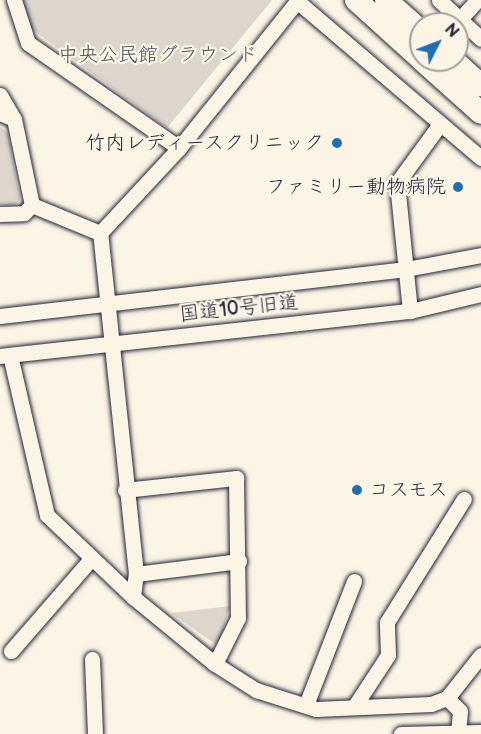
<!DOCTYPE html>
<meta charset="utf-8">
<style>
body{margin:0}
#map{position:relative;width:481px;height:734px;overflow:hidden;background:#fcf5e5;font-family:"Balsamiq Sans","Klee One",sans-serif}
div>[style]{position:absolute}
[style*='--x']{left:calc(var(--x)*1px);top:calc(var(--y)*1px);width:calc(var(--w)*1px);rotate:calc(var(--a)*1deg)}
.green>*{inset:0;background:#dcd6cc}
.roads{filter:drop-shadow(0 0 2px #22223b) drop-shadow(0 0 2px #22223b)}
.minor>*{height:15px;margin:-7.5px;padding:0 7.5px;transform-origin:7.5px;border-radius:7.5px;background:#fcf5e5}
.highway>*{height:22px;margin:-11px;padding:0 11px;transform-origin:11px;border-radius:11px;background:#fcf5e5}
.dots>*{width:16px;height:16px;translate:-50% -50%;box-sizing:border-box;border:3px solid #fcf5e5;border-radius:50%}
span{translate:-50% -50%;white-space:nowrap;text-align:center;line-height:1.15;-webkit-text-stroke:4.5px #fcf5e5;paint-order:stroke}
.park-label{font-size:20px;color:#504f5f}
.poi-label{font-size:20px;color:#22223b}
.right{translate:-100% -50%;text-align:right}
.left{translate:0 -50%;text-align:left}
.street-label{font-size:20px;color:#22223b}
.north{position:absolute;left:409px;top:12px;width:60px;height:60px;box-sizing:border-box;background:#fcf5e5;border:2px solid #a5a1a1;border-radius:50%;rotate:48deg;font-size:16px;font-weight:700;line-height:24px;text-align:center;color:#22223b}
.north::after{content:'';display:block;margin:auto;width:21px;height:27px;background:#1f6fb2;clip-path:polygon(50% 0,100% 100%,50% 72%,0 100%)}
</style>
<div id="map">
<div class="green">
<div style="clip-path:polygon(18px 0,272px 0,167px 128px,25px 24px)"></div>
<div style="clip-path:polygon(0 127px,8px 133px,20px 200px,14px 205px,0 205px)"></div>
<div style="clip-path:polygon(230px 606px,218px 646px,171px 613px)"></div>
</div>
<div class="roads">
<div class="minor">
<div style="--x:14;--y:0;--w:45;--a:72"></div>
<div style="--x:28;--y:43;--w:184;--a:34.8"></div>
<div style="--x:439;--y:0;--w:57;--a:42.9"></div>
<div style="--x:297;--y:1;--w:242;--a:40.5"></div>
<div style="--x:460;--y:19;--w:25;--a:-48"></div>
<div style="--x:0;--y:95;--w:28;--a:60"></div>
<div style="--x:0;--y:113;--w:15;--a:23"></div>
<div style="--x:14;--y:119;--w:88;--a:78.2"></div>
<div style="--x:32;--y:205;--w:74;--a:22.4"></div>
<div style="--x:0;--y:214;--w:24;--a:-2"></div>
<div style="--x:24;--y:213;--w:11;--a:-45"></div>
<div style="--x:410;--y:311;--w:129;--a:-95.8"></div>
<div style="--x:397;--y:183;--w:73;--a:-53.9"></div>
<div style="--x:0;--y:316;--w:409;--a:-6.6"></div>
<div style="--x:406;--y:269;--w:76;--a:-10.6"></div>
<div style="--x:10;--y:355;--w:164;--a:77"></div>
<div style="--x:47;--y:515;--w:119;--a:43.6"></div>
<div style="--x:133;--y:597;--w:106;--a:39.3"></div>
<div style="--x:215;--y:664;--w:49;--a:32.4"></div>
<div style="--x:256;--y:690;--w:63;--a:17.6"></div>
<div style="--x:316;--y:709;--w:115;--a:-2.5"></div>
<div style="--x:431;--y:704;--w:17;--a:-21"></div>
<div style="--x:447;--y:698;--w:55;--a:-51.7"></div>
<div style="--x:0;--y:356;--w:412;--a:-6.3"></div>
<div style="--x:410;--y:311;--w:73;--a:-13.5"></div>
<div style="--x:125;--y:490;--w:112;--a:-6.2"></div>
<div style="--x:236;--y:478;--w:140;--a:89.2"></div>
<div style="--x:238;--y:618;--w:51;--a:116.6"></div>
<div style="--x:136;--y:574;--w:104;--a:-7.2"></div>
<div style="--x:133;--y:597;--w:23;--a:-83"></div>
<div style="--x:136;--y:574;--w:343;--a:-96"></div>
<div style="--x:100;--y:233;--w:116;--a:-47.1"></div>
<div style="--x:179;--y:148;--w:190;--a:-51.2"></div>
<div style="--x:11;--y:651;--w:122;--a:-49"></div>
<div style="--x:92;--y:659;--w:75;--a:87.7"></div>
<div style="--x:447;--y:698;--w:18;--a:45"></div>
<div style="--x:460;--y:711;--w:21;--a:95"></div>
<div style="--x:306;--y:705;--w:133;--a:-68.8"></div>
<div style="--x:354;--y:707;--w:62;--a:-56.8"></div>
<div style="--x:388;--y:655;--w:33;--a:-92"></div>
<div style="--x:387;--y:622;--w:145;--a:-58"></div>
<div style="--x:401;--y:734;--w:80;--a:-1.4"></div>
</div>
<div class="highway">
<div style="--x:356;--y:0;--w:88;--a:42.2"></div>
<div style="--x:386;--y:0;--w:47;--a:41.5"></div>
<div style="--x:422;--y:60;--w:79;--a:41.9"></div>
<div style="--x:453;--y:60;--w:38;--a:42"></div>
</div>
</div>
<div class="dots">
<div style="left:337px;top:143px;background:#1f6fb2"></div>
<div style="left:458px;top:187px;background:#1f6fb2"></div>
<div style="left:357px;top:490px;background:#1f6fb2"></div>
</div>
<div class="park-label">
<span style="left:158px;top:55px">中央公民館グラウンド</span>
</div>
<div class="poi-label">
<span class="right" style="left:324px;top:143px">竹内レディースクリニック</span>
<span class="right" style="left:446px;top:187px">ファミリー動物病院</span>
<span class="left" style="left:369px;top:490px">コスモス</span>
</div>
<div class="street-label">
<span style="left:239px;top:309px;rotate:-6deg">国道10号旧道</span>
</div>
<div class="north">N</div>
</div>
